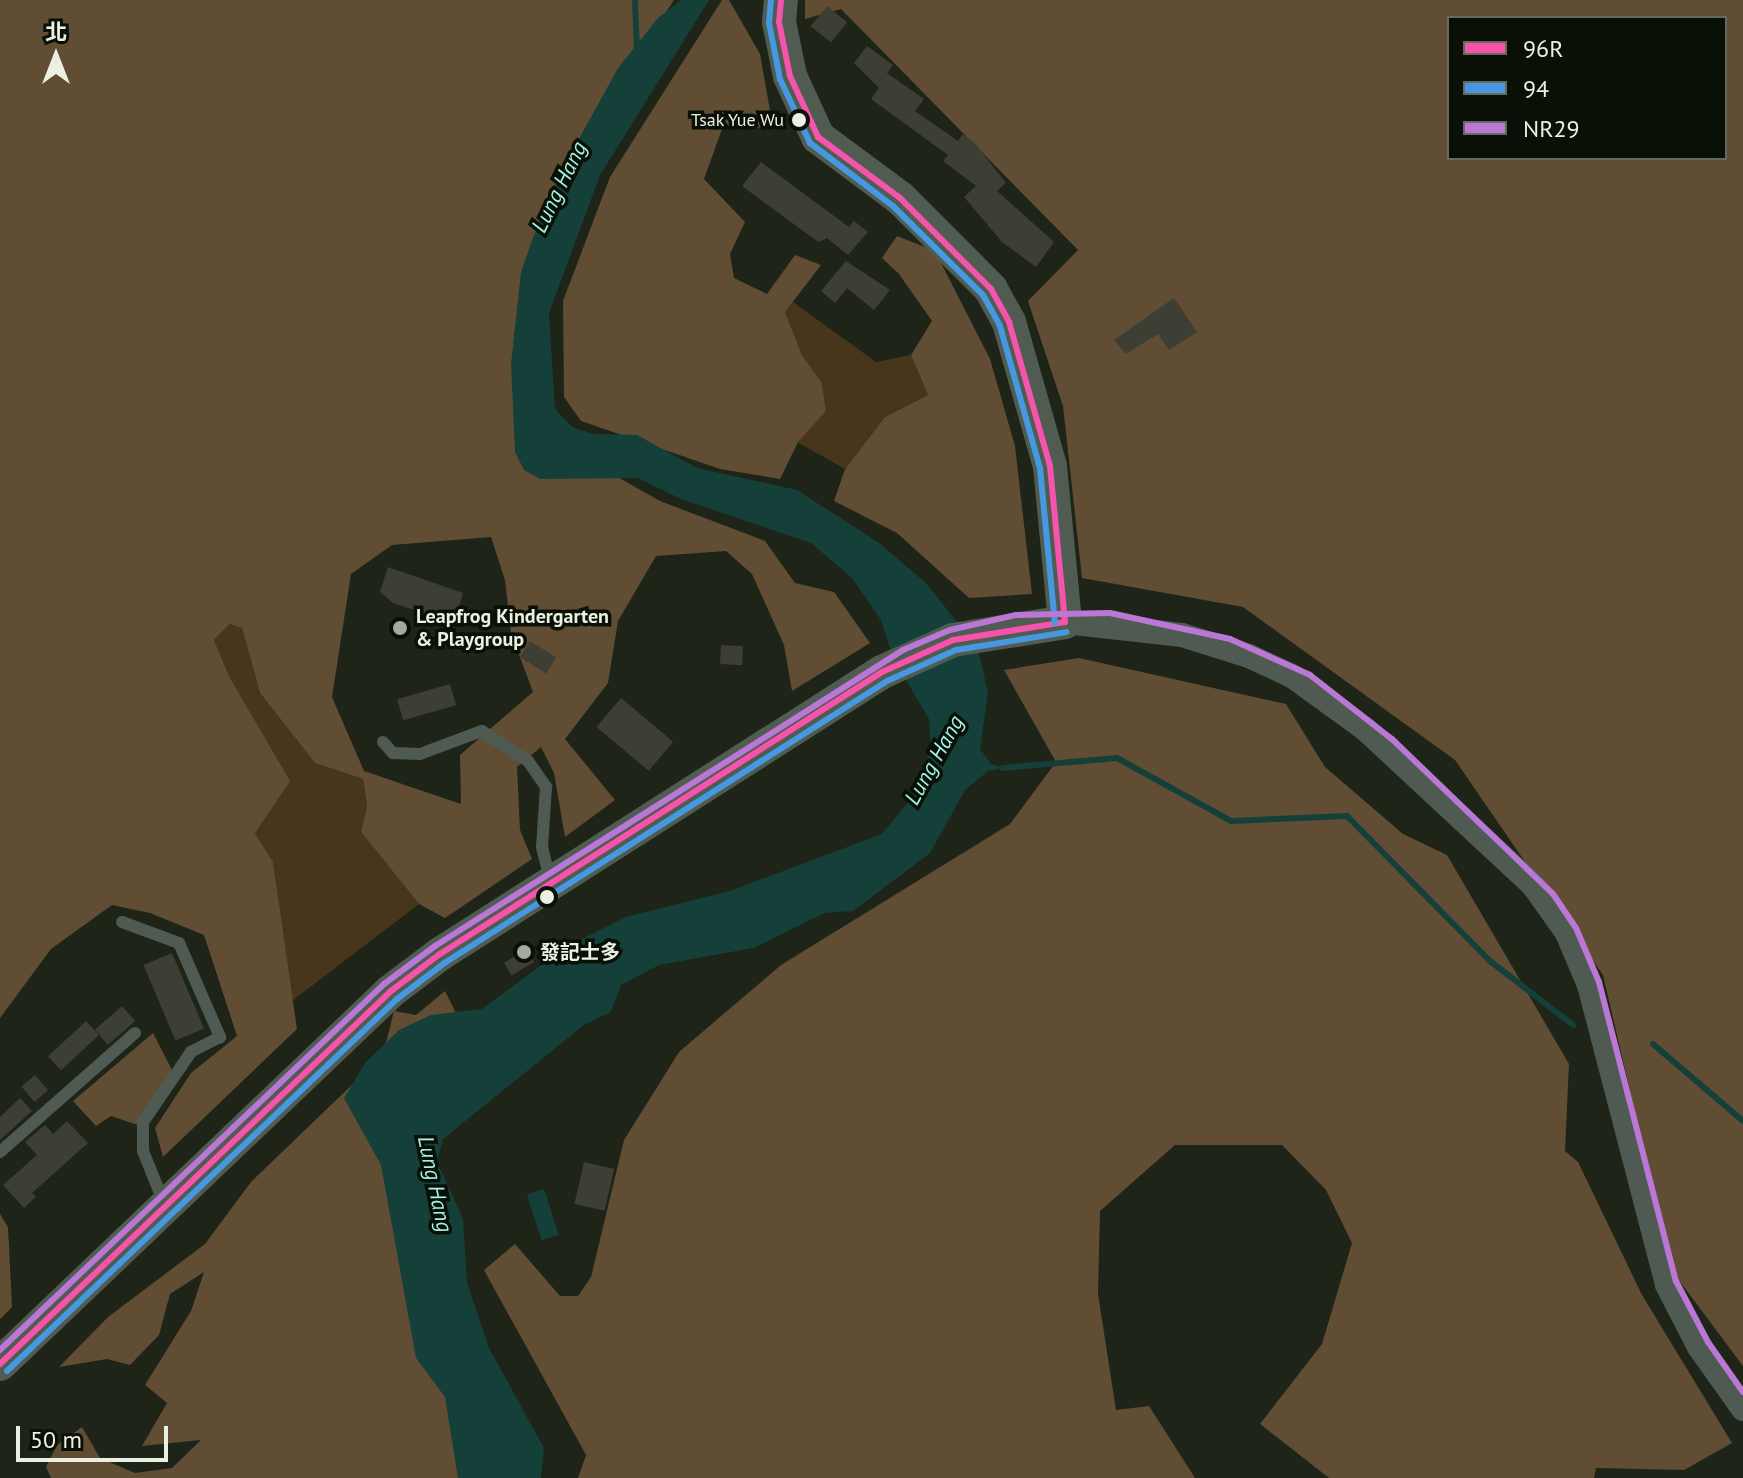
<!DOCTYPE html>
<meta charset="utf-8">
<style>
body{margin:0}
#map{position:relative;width:1743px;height:1478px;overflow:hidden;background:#1e2417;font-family:"PT Sans","Noto Sans TC",sans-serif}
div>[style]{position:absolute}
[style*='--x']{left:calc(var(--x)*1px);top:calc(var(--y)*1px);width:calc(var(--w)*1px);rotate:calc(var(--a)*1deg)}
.green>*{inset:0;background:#47351c}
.forest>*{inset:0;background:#604d34}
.water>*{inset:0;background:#15403a;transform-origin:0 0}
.stream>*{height:6px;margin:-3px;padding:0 3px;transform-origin:3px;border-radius:3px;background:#15403a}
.building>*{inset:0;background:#3d3f34;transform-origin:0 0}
.lane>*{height:12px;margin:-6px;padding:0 6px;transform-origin:6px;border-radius:6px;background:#4f5a52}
.street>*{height:24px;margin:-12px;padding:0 12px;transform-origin:12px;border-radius:12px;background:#4f5a52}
.secondary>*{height:34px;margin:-17px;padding:0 17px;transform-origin:17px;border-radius:17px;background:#505c52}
.bus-1>*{height:6px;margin:-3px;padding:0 3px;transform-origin:3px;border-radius:3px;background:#f653ac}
.bus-2>*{height:6px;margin:-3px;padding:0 3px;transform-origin:3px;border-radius:3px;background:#4699e1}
.bus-3>*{height:6px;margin:-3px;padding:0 3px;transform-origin:3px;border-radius:3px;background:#ba77d6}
.dots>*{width:22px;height:22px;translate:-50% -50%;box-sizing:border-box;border:4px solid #0b1006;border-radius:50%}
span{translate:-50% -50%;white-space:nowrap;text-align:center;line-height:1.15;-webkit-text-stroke:7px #0b1006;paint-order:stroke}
.bus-label{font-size:18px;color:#eaf1e3}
.right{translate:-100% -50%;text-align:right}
.poi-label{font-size:20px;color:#eaf1e3;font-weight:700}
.left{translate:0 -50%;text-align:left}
.water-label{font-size:22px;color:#a2f3e7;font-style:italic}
.legend{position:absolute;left:1447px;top:16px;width:280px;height:144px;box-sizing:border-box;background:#0b1006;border:2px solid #646a5e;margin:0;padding:10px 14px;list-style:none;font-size:24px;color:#eaf1e3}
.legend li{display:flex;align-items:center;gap:16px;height:40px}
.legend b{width:40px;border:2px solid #646a5e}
.north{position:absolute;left:16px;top:16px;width:80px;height:80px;-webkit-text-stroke:6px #0b1006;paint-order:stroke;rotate:0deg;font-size:22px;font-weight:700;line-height:32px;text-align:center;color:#eaf1e3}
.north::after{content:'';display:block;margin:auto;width:28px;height:36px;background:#eaf1e3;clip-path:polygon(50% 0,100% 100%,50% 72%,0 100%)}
.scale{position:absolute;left:16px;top:1426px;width:152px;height:36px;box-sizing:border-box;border:4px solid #eaf1e3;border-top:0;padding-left:10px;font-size:24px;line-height:28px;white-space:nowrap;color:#eaf1e3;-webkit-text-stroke:6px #0b1006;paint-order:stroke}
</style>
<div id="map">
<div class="green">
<div style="clip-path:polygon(793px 302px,876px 362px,911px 355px,928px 395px,885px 417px,845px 469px,797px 442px,826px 410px,822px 383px,802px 355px,785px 312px)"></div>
<div style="clip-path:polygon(230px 624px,242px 628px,260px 693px,315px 763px,363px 779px,367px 806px,361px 832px,419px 904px,292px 1001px,273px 862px,255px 833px,230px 678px,214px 640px)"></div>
</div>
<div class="forest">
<div style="clip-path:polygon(evenodd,0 0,674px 0,548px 197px,514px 335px,523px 462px,607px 471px,660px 501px,765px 541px,795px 583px,834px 592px,870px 643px,792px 691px,784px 645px,752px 574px,726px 551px,656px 556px,618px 621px,608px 683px,565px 739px,615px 800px,565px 837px,554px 773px,541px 747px,517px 767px,520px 830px,532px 859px,445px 918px,419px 904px,361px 832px,367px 806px,363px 779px,315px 763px,260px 693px,242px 628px,230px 624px,214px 640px,230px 678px,290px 781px,255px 833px,273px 862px,297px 1029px,163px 1157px,155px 1128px,191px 1073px,237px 1036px,204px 935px,150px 913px,112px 905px,51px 949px,0 1018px,0 0,491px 537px,505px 580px,511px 633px,533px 692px,460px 755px,461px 804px,364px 771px,332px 697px,351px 574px,392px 545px,491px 537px)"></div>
<div style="clip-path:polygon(722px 0,729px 0,760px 54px,773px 127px,722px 129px,704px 179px,745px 222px,730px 254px,734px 278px,767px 294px,795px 255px,821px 265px,785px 312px,802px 355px,822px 383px,826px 411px,798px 442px,780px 479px,720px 469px,581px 421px,564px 397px,563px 301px,610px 177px)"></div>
<div style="clip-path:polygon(evenodd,805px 0,1743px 0,1743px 1366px,1672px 1271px,1603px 975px,1455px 760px,1243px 607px,1082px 578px,1063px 406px,1028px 301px,1078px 250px,841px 9px,805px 19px,805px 0,1449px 18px,1725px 18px,1725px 158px,1449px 158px,1449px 18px)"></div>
<div style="clip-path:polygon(897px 236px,935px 251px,990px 359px,1015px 446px,1032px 594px,969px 598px,897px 533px,834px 501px,845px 469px,885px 417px,928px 395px,911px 355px,932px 321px,899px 274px,882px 258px)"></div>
<div style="clip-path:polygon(1079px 658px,1286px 704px,1325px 767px,1403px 834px,1447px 855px,1569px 1064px,1565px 1151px,1578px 1162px,1642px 1295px,1732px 1443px,1684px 1470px,1596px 1468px,1594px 1478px,1329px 1478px,1260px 1424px,1322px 1344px,1352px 1243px,1326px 1190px,1282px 1145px,1175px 1145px,1100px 1211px,1098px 1294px,1116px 1410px,1149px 1406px,1195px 1478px,578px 1478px,586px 1455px,484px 1270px,515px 1244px,560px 1296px,578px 1296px,591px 1277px,624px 1140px,679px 1052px,781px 965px,1010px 824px,1056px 762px,1004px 670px)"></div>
<div style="clip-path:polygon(445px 991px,465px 1031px,375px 1106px,470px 1478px,51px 1478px,46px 1467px,57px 1445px,82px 1427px,100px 1458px,135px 1473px,172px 1468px,201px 1440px,142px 1446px,167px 1403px,145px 1385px,191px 1311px,204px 1272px,170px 1294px,159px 1335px,130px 1365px,107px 1359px,59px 1367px,108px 1317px,205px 1244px,251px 1182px,383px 1055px,394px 1011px,416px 1015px)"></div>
<div style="clip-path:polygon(153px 1033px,172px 1070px,138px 1125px,111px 1116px,96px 1126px,73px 1101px)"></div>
<div style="clip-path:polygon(0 1214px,8px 1227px,12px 1307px,0 1319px)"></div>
</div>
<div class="water">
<div style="clip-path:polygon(681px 0,709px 0,600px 175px,549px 313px,555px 409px,572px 427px,592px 434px,637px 435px,697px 468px,797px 490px,879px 543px,927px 584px,978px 649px,988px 693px,980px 749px,991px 764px,1003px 768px,988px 771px,965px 790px,930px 853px,853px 911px,825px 913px,753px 948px,659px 965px,621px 985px,611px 1012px,584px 1025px,443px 1139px,437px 1162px,463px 1219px,467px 1283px,489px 1348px,544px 1448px,541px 1478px,458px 1478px,445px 1397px,416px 1358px,381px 1165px,344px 1098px,366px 1062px,399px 1030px,431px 1015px,482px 1009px,566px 947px,626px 917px,730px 891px,882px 834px,916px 793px,931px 749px,929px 719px,894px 660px,881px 620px,852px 578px,811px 543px,681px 499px,638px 478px,540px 479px,524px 470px,515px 452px,511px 364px,521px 272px,532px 240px,563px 168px,618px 68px,658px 18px)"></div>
<div style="left:544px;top:1189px;width:48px;height:18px;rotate:72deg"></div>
</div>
<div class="stream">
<div style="--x:635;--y:0;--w:52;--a:87.8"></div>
<div style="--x:1003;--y:768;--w:114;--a:-5"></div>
<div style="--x:1117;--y:758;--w:130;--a:28.9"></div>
<div style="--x:1231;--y:821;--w:116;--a:-2.5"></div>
<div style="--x:1347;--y:816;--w:204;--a:45.4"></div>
<div style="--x:1490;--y:961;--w:105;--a:37.6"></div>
<div style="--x:1653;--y:1044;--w:118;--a:40.5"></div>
</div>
<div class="building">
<div style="left:827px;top:6px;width:26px;height:26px;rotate:39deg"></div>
<div style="clip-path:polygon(867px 46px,893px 65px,887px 73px,924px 99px,915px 111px,958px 141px,963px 134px,974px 142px,1006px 183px,997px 191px,1054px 242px,1036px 267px,1002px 242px,964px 197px,976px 186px,943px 161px,948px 155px,871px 99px,879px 88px,854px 63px)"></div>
<div style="clip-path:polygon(761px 162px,849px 227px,854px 221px,868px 232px,848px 255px,827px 238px,819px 242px,810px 236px,742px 186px)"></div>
<div style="clip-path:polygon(846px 261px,890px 290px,874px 310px,847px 288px,835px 303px,821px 291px)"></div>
<div style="clip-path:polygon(1174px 298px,1197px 332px,1169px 350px,1158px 334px,1126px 354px,1114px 340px)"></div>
<div style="clip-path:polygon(388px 567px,463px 593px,454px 623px,393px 603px,380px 592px)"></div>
<div style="left:530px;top:641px;width:31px;height:19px;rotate:32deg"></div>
<div style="left:721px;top:645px;width:22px;height:19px;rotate:3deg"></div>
<div style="left:450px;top:684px;width:22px;height:55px;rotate:74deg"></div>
<div style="left:621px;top:698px;width:68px;height:38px;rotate:40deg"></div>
<div style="left:526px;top:949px;width:15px;height:26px;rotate:58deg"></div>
<div style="left:172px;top:953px;width:82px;height:31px;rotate:67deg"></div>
<div style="left:122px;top:1006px;width:20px;height:36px;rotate:49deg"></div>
<div style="left:86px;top:1021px;width:19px;height:52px;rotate:47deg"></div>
<div style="left:35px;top:1075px;width:20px;height:18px;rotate:49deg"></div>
<div style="clip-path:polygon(20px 1098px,32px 1111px,0 1140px,0 1117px)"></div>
<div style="clip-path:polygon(67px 1121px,88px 1143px,32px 1193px,36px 1197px,24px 1208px,3px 1185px,37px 1155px,25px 1142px,45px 1125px,53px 1134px)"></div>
<div style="left:584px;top:1162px;width:31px;height:43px;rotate:13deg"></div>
</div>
<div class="lane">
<div style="--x:383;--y:742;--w:15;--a:48"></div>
<div style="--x:393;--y:753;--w:27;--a:2"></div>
<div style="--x:420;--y:754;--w:66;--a:-20.4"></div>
<div style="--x:482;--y:731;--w:55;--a:33.1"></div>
<div style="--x:528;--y:761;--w:32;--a:55"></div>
<div style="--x:546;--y:787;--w:60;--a:93.8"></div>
<div style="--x:542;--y:847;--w:34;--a:76"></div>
<div style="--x:122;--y:922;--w:61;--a:20.2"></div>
<div style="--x:179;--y:943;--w:103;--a:66.4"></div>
<div style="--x:220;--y:1037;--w:33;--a:153"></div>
<div style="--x:191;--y:1052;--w:85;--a:124.4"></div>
<div style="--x:143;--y:1122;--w:29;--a:90"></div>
<div style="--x:143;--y:1151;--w:56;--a:68"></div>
<div style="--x:0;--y:1152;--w:180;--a:-41.4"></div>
</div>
<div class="street">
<div style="--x:1065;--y:622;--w:118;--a:6.3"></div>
<div style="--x:1182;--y:635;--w:70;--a:17.4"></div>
<div style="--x:1249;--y:656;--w:47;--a:24.9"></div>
<div style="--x:1292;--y:676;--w:90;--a:36"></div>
<div style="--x:1365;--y:729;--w:229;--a:42.9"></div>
<div style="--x:1533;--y:885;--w:59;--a:54.7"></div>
<div style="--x:1567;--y:933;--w:56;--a:67.1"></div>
<div style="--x:1589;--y:985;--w:310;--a:75.4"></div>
<div style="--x:1667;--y:1285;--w:70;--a:62.7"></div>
<div style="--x:1699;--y:1347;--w:76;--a:54.6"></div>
</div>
<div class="secondary">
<div style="--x:0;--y:1364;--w:540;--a:-43.65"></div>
<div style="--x:391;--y:991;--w:61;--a:-37.1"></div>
<div style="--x:440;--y:954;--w:524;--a:-32.54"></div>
<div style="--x:882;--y:672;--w:78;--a:-24.3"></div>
<div style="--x:953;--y:640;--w:113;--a:-9.1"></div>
<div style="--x:1065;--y:622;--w:157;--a:-95.5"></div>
<div style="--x:1050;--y:466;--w:150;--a:-105.9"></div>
<div style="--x:1009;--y:322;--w:38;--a:-119"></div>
<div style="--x:991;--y:289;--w:129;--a:-135"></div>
<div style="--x:900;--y:198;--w:102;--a:-143.4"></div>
<div style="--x:818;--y:137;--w:67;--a:-114.7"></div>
<div style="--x:790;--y:76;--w:55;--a:-101.5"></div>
<div style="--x:779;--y:22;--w:22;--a:-85"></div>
</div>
<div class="bus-1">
<div style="--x:781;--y:0;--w:22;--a:95"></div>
<div style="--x:779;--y:22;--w:55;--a:78.5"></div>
<div style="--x:790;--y:76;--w:67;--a:65.3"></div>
<div style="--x:818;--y:137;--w:102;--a:36.6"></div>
<div style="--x:900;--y:198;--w:129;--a:45"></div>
<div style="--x:991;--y:289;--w:38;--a:61"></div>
<div style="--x:1009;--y:322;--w:150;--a:74.1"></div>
<div style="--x:1050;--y:466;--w:157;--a:84.5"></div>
<div style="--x:0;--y:1364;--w:540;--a:-43.65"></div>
<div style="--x:391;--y:991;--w:61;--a:-37.1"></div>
<div style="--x:440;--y:954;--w:524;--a:-32.54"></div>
<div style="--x:882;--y:672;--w:78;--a:-24.3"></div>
<div style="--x:953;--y:640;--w:113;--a:-9.1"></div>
</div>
<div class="bus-2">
<div style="--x:771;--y:0;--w:23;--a:95"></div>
<div style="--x:769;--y:23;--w:57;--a:78.9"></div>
<div style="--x:780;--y:79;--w:71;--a:64.9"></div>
<div style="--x:810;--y:143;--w:104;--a:37.2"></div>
<div style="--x:893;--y:206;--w:127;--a:44.7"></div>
<div style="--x:983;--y:295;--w:35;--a:61"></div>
<div style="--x:1000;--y:326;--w:148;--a:74.3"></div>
<div style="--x:1040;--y:468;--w:156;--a:84.5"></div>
<div style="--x:7;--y:1371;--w:539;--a:-43.65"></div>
<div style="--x:397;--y:999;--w:61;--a:-37.1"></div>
<div style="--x:446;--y:962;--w:523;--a:-32.5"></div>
<div style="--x:887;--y:681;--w:76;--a:-24.2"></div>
<div style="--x:956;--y:650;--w:112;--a:-9.2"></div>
</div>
<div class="bus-3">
<div style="--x:0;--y:1350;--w:530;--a:-43.63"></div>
<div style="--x:384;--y:984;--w:64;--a:-36.7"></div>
<div style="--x:435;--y:946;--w:554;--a:-32.31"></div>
<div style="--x:903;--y:650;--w:51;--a:-23.1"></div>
<div style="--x:950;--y:630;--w:68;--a:-12.8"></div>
<div style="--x:1016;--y:615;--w:94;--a:-1.2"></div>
<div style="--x:1110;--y:613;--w:123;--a:12.2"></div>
<div style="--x:1230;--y:639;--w:88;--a:24.2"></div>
<div style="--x:1310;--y:675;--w:104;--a:38"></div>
<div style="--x:1392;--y:739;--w:223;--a:43.9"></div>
<div style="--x:1553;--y:894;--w:41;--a:55.9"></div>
<div style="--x:1576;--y:928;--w:59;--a:66.9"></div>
<div style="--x:1599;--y:982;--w:309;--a:75.6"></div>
<div style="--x:1676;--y:1281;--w:69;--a:62.3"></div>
<div style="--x:1708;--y:1342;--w:61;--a:55"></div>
</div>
<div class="dots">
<div style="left:799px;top:120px;background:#eaf1e3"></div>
<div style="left:400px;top:628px;background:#a3a99c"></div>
<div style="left:547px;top:897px;background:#eaf1e3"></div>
<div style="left:524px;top:952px;background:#a3a99c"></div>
</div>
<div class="bus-label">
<span class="right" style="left:784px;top:120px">Tsak Yue Wu</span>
</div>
<div class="poi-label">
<span class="left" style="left:416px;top:628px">Leapfrog Kindergarten<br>&amp; Playgroup</span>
<span class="left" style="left:540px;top:952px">發記士多</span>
</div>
<div class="water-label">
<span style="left:559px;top:187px;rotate:-64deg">Lung Hang</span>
<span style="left:934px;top:760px;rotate:-61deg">Lung Hang</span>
<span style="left:435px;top:1184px;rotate:78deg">Lung Hang</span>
</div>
<ul class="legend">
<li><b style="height:10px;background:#f653ac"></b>96R</li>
<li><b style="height:10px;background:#4699e1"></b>94</li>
<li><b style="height:10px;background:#ba77d6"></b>NR29</li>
</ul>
<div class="north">北</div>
<div class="scale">50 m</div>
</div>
